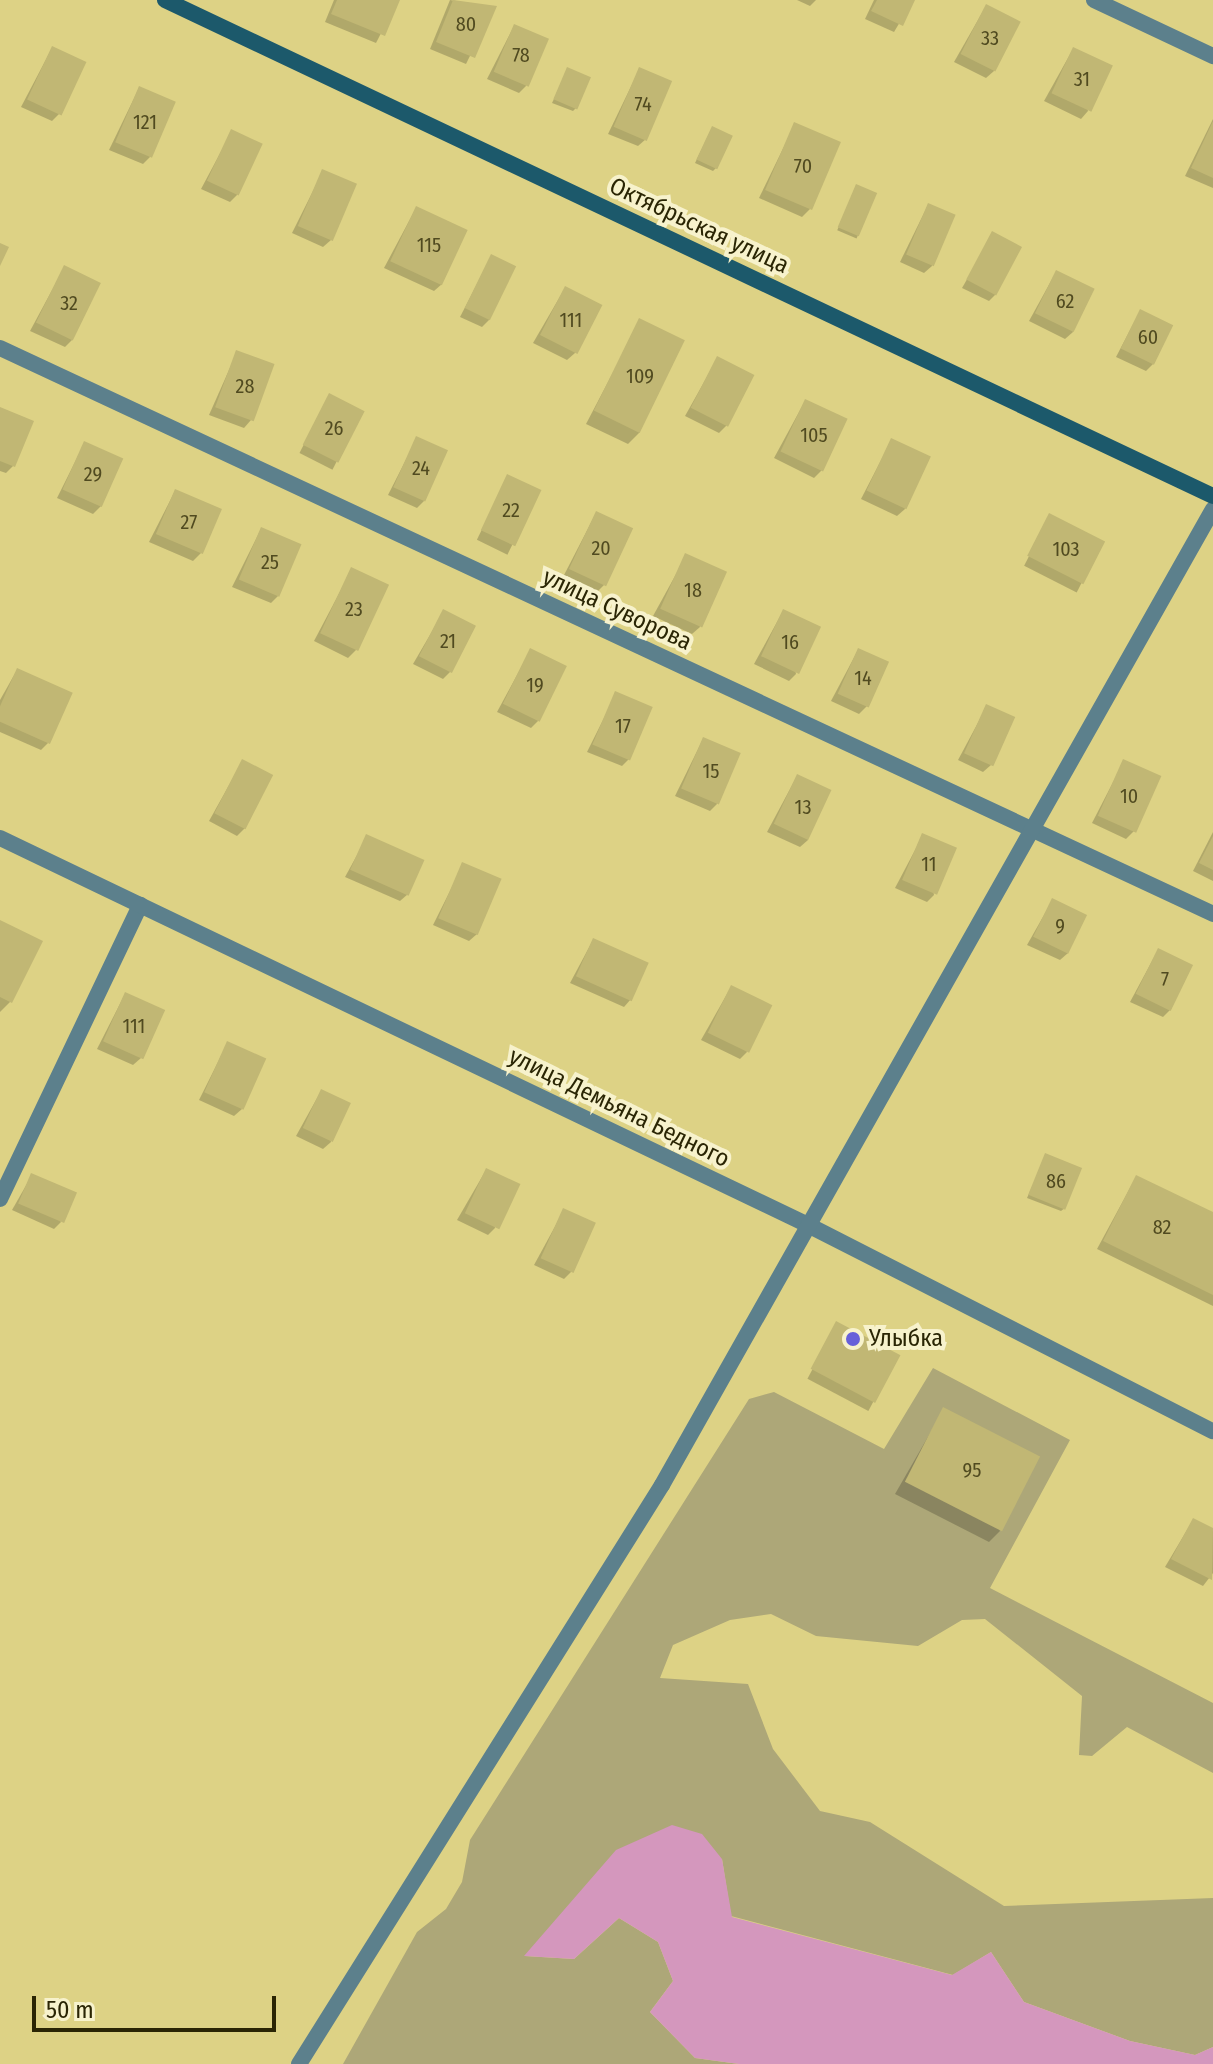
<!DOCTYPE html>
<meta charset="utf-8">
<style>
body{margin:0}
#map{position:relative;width:1213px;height:2064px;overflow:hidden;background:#ddd285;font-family:"Fira Sans Condensed",sans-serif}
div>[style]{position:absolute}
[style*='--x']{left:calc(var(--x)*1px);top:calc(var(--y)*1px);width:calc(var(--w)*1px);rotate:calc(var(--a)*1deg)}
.green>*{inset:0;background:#ada778}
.water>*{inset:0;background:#d497bd}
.shadow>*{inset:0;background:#0003;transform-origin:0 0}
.building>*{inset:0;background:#c1b774;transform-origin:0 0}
.lane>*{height:16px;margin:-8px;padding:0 8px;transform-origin:8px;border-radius:8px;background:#5c808c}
.street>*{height:16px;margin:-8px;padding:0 8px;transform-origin:8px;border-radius:8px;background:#5c808c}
.secondary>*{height:16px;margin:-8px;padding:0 8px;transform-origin:8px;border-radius:8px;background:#1c596b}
.dots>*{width:22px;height:22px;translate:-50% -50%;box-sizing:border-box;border:4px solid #f7f2cc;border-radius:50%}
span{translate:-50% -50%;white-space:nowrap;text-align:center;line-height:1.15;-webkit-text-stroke:8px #f7f2cc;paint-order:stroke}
.number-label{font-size:20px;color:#504a20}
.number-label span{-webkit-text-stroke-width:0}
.street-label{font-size:24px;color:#2a2504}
.poi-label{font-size:24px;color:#2a2504}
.left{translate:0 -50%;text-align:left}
.scale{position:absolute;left:32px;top:1996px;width:244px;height:36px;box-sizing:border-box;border:4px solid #2a2504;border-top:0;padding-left:10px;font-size:24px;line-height:28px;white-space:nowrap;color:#2a2504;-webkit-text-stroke:6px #f7f2cc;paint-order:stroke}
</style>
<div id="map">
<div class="green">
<div style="clip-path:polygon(933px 1368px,1070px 1440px,990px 1588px,1213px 1703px,1213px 1773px,1127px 1727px,1092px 1756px,1079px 1755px,1082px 1696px,985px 1619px,962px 1620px,918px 1646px,816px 1636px,771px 1614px,730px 1620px,673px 1645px,660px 1678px,748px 1684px,773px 1749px,820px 1811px,870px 1822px,1004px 1906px,1213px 1898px,1213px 2047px,1195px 2055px,1130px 2041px,1024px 2002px,991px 1952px,953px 1975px,731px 1916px,722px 1859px,525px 1956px,574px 1959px,619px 1918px,658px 1942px,673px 1981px,650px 2012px,695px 2058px,739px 2064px,343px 2064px,417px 1932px,446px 1909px,462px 1882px,470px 1840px,749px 1399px,774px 1392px,884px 1449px)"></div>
</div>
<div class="water">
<div style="clip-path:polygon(672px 1825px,702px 1834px,722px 1859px,732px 1917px,952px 1975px,991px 1952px,1024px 2002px,1130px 2041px,1195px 2055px,1213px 2047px,1213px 2064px,739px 2064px,695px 2058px,650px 2012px,673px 1981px,658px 1942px,619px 1918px,574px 1959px,524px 1956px,616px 1850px)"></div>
</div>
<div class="shadow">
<div style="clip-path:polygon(334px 0,398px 0,376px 43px,325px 22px)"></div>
<div style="clip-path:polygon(450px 0,494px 7px,466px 64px,430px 49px)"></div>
<div style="clip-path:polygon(797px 0,816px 0,810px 6px)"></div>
<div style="clip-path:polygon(874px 0,913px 0,894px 32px,865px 19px)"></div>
<div style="clip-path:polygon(986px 6px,994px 71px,986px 78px,954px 62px)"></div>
<div style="clip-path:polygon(514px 26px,526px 86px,519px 93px,487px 79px)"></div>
<div style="clip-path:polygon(52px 48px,60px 113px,52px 121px,21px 107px)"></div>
<div style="clip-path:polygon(1073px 49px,1088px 111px,1081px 119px,1044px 101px)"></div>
<div style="clip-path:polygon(568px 69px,576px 108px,573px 111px,552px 103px)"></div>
<div style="clip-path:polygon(639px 70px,646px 139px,638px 146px,608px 134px)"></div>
<div style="clip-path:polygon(139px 88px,150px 157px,143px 164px,109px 150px)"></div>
<div style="clip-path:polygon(1213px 119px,1213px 188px,1185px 176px)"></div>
<div style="clip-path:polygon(795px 124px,810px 209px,802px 217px,759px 198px)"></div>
<div style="clip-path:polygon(712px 128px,716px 168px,713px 171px,695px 163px)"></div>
<div style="clip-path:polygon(232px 131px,237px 195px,230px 202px,201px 189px)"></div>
<div style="clip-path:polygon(323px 171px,331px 240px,323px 247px,292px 233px)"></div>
<div style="left:856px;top:186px;width:21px;height:48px;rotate:23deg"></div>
<div style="clip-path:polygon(928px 205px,932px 266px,924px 273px,900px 262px)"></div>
<div style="clip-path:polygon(416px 208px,442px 284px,434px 291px,384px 268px)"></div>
<div style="clip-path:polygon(993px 234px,996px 294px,989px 301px,962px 288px)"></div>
<div style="clip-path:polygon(491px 257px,489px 320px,482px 327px,460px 317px)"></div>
<div style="clip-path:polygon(64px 268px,72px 340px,65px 347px,30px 331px)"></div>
<div style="clip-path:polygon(1056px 272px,1073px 332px,1065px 339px,1029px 321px)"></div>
<div style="clip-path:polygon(565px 288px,575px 353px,567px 360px,533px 343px)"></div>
<div style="clip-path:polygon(1140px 311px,1154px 363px,1146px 371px,1116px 357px)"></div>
<div style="clip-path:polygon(640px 321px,640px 432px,628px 444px,586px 424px)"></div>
<div style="clip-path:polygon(237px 352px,251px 420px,244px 428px,209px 415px)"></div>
<div style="clip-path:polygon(717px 359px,727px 425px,719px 433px,685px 416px)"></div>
<div style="left:329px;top:395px;width:37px;height:65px;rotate:27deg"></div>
<div style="clip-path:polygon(805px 401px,822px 470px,814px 478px,774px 458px)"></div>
<div style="clip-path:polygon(0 409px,13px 466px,6px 473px,0 471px)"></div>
<div style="clip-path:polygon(417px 438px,425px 500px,417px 508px,388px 495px)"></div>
<div style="clip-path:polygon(891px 441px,905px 509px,897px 516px,861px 499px)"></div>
<div style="clip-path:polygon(84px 444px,101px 506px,93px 514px,57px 498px)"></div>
<div style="left:508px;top:476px;width:34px;height:71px;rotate:26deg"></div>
<div style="clip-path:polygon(175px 491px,201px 553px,193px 561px,149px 542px)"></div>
<div style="clip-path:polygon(596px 513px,605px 584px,597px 592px,563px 577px)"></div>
<div style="left:1050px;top:515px;width:59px;height:57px;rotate:27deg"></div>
<div style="clip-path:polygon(261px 529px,278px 596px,271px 603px,232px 587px)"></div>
<div style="clip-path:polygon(686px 556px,700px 627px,692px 634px,653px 616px)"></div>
<div style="clip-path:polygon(352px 569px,356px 650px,348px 658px,314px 641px)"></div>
<div style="clip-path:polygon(444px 611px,451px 671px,443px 679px,413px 664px)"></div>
<div style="clip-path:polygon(783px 611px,796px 674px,789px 681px,754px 664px)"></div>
<div style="clip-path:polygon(858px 650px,867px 706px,859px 714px,831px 701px)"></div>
<div style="clip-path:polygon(530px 651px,538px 721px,531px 728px,497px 712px)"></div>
<div style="clip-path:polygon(17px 670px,48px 743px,41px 750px,0 732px,0 700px)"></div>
<div style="clip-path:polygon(616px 694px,629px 759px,622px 766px,587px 752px)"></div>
<div style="clip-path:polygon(987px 706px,991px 765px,983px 772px,958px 760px)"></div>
<div style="clip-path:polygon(703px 739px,717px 804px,710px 811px,675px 796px)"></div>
<div style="clip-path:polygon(1124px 761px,1134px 831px,1126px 839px,1092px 823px)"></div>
<div style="clip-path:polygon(242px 762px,245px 828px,237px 836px,209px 821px)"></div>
<div style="clip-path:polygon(797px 776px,808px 840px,800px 847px,767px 832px)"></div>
<div style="clip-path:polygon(1213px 832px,1213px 881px,1193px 871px)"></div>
<div style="clip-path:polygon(923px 835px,934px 895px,927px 902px,895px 888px)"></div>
<div style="clip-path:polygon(367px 837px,408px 894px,400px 901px,345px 877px)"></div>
<div style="clip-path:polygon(463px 865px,477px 934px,469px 941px,433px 925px)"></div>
<div style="clip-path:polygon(1052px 901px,1068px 953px,1060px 960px,1027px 945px)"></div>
<div style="clip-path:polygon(0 922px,10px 1002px,0 1012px)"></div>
<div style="clip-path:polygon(593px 940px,631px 999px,624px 1007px,570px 983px)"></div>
<div style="clip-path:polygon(1158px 950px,1170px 1010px,1163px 1017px,1130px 1002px)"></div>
<div style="clip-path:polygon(731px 987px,747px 1052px,740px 1059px,701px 1040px)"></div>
<div style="clip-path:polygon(125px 994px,141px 1058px,133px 1065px,97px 1049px)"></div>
<div style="clip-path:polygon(227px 1044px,242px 1109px,234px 1116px,199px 1100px)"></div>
<div style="clip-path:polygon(321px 1091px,331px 1142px,323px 1149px,296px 1136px)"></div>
<div style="clip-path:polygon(1046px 1156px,1065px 1208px,1061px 1211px,1027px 1198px)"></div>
<div style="clip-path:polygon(486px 1170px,495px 1228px,488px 1235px,457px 1220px)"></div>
<div style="clip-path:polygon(32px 1175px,61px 1222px,54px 1229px,12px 1210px)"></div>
<div style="clip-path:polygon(1136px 1177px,1213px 1214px,1213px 1306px,1097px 1249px)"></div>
<div style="clip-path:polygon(564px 1210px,571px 1272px,564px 1279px,534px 1265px)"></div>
<div style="left:837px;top:1323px;width:69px;height:63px;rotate:28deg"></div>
<div style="clip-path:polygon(944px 1409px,1000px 1531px,989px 1542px,895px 1494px)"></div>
<div style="clip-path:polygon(1193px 1520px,1213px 1531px,1213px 1573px,1203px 1586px,1165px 1567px)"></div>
</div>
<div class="building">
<div style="clip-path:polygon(337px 0,400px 0,385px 36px,331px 14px)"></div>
<div style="clip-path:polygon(453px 0,497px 6px,475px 58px,436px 42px)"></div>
<div style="clip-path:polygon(877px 0,915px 0,903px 26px,871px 11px)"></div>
<div style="left:986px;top:4px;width:39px;height:56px;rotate:27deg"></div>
<div style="left:514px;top:24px;width:38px;height:52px;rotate:23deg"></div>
<div style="left:52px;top:46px;width:38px;height:59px;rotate:25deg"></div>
<div style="left:1073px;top:47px;width:44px;height:51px;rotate:25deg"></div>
<div style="left:567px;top:67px;width:26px;height:35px;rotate:23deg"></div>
<div style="left:639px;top:67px;width:36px;height:65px;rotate:23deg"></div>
<div style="left:139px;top:86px;width:40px;height:61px;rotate:23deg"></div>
<div style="clip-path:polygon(1213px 121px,1213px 178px,1191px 168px)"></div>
<div style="left:794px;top:122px;width:51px;height:74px;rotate:23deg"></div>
<div style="left:712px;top:126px;width:23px;height:37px;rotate:25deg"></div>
<div style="left:231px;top:129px;width:35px;height:57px;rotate:25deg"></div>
<div style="left:322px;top:169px;width:38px;height:62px;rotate:23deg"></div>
<div style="left:856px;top:184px;width:23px;height:47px;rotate:23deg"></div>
<div style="left:928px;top:203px;width:30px;height:56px;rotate:23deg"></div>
<div style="left:416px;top:206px;width:57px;height:61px;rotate:25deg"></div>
<div style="left:992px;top:231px;width:34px;height:55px;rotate:28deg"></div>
<div style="clip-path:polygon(0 243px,9px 247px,0 266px)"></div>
<div style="left:491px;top:254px;width:28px;height:60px;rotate:26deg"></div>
<div style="left:64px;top:265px;width:41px;height:64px;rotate:26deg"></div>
<div style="left:1056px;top:270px;width:43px;height:48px;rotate:26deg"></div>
<div style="left:565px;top:286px;width:42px;height:55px;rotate:27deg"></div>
<div style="left:1140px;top:309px;width:37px;height:44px;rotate:26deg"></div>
<div style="left:639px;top:318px;width:51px;height:103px;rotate:26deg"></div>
<div style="left:236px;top:350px;width:41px;height:61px;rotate:20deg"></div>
<div style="left:717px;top:356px;width:42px;height:58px;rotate:27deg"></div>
<div style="left:329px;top:393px;width:40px;height:58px;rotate:27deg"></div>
<div style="left:805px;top:399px;width:47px;height:58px;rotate:25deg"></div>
<div style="clip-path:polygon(0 407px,34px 421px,15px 467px,0 461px)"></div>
<div style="left:416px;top:436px;width:35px;height:56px;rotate:24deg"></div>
<div style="left:891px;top:438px;width:44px;height:58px;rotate:25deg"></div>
<div style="left:84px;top:441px;width:43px;height:53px;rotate:24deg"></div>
<div style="left:507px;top:474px;width:38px;height:62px;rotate:25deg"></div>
<div style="left:175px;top:489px;width:51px;height:49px;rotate:23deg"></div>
<div style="left:596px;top:511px;width:41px;height:64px;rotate:25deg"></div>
<div style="left:1049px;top:513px;width:63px;height:48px;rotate:27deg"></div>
<div style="left:261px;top:527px;width:44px;height:57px;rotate:23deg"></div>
<div style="left:685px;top:553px;width:46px;height:61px;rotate:24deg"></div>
<div style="left:351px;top:567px;width:42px;height:73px;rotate:25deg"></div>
<div style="left:443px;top:609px;width:37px;height:53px;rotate:27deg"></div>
<div style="left:783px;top:609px;width:42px;height:52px;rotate:25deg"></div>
<div style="left:530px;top:648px;width:41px;height:62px;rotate:26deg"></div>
<div style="left:858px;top:648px;width:34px;height:50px;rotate:24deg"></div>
<div style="left:17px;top:668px;width:61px;height:56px;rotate:24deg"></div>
<div style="left:615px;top:691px;width:41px;height:58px;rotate:23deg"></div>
<div style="left:986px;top:704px;width:32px;height:54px;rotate:24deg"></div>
<div style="left:703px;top:737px;width:41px;height:56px;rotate:23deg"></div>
<div style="left:242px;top:759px;width:35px;height:61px;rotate:27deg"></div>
<div style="left:1123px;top:759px;width:42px;height:62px;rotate:24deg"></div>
<div style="left:797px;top:774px;width:38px;height:55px;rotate:25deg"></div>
<div style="left:922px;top:833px;width:38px;height:51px;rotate:23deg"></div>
<div style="left:366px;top:834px;width:64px;height:39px;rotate:24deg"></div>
<div style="clip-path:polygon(1213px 836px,1213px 870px,1199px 863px)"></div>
<div style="left:462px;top:862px;width:43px;height:61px;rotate:23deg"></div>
<div style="left:1052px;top:898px;width:39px;height:43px;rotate:26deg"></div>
<div style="clip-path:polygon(0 920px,43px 941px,12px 1003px,0 997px)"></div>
<div style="left:593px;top:938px;width:61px;height:42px;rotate:24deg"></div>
<div style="left:1158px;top:948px;width:39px;height:51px;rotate:26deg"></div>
<div style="left:731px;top:985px;width:46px;height:53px;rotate:26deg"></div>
<div style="left:125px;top:992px;width:44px;height:54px;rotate:24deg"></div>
<div style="left:227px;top:1041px;width:43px;height:56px;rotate:24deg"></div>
<div style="left:321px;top:1089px;width:33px;height:43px;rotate:25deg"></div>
<div style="left:1045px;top:1153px;width:40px;height:45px;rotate:22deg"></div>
<div style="left:486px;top:1168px;width:38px;height:50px;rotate:25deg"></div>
<div style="left:31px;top:1173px;width:50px;height:33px;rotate:23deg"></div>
<div style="clip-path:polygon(1136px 1175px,1213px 1212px,1213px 1295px,1103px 1241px)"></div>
<div style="left:563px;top:1208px;width:36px;height:55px;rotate:24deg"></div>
<div style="left:836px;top:1321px;width:73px;height:54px;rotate:28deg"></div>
<div style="left:943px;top:1407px;width:109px;height:84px;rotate:27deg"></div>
<div style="clip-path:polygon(1193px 1518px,1213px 1528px,1212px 1580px,1171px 1559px)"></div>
</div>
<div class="lane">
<div style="--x:0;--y:1199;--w:326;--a:-64.5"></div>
</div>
<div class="street">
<div style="--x:1094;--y:0;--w:132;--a:25.2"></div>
<div style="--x:0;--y:348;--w:1339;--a:25.01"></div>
<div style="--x:0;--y:838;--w:896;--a:25.59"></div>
<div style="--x:808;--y:1225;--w:454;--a:27"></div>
<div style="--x:299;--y:2064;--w:683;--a:-57.91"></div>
<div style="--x:662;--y:1485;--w:1121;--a:-60.55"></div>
</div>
<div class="secondary">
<div style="--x:165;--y:0;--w:1159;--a:25.33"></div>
</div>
<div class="dots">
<div style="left:853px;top:1339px;background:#6760d9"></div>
</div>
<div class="number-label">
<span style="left:466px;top:24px">80</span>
<span style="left:990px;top:38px">33</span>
<span style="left:521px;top:55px">78</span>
<span style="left:1082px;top:79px">31</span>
<span style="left:643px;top:104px">74</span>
<span style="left:145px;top:122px">121</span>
<span style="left:803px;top:166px">70</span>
<span style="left:429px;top:245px">115</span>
<span style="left:1065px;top:301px">62</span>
<span style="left:69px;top:303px">32</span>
<span style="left:571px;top:320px">111</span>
<span style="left:1148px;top:337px">60</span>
<span style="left:640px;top:376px">109</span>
<span style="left:245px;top:386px">28</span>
<span style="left:334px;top:428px">26</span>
<span style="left:814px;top:435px">105</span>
<span style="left:421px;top:468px">24</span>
<span style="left:93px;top:474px">29</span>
<span style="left:511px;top:510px">22</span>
<span style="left:189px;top:522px">27</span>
<span style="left:601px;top:548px">20</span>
<span style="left:1066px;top:549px">103</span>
<span style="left:270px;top:562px">25</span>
<span style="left:693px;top:590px">18</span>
<span style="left:354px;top:609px">23</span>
<span style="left:448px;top:641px">21</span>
<span style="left:790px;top:642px">16</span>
<span style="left:863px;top:678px">14</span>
<span style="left:535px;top:685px">19</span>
<span style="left:623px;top:726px">17</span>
<span style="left:711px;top:771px">15</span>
<span style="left:1129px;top:796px">10</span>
<span style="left:803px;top:807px">13</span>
<span style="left:929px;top:864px">11</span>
<span style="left:1060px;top:926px">9</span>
<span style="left:1165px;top:979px">7</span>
<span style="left:134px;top:1026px">111</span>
<span style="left:1056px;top:1181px">86</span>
<span style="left:1162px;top:1227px">82</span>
<span style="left:972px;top:1470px">95</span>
</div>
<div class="street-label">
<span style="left:699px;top:226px;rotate:25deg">Октябрьская улица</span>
<span style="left:617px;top:610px;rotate:25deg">улица Суворова</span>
<span style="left:619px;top:1108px;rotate:26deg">улица Демьяна Бедного</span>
</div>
<div class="poi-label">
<span class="left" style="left:869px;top:1339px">Улыбка</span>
</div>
<div class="scale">50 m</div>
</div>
